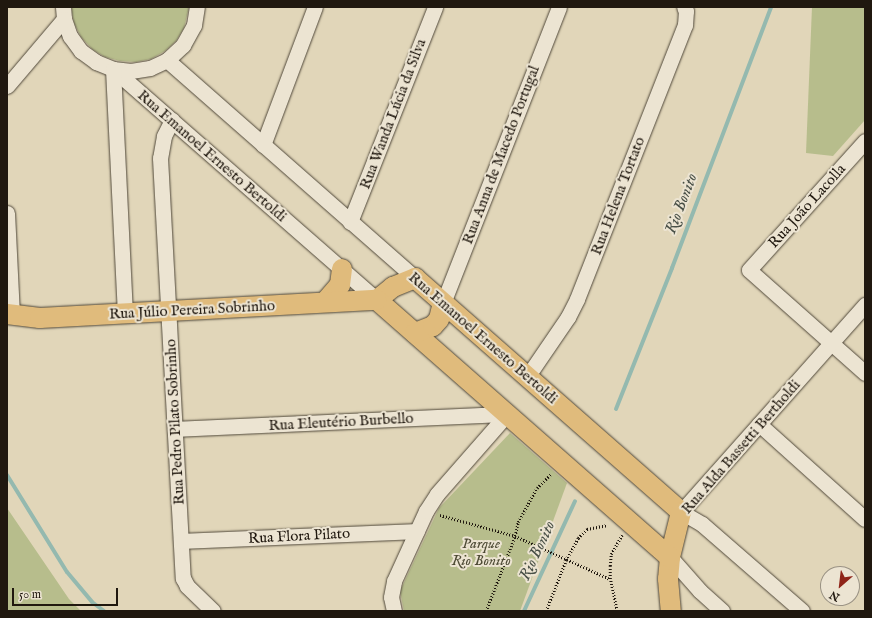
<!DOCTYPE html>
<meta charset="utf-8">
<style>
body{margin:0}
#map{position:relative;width:872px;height:618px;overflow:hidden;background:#e1d6b9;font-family:"IM FELL English",serif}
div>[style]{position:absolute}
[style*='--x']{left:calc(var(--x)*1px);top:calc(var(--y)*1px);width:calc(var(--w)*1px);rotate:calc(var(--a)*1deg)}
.green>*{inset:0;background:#b7bd8c}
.stream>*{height:4px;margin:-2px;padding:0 2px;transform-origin:2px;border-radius:2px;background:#94b9af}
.path>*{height:2.5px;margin-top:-1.25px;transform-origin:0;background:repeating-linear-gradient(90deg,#20180f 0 1px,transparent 0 3px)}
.roads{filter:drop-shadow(0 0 1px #50483a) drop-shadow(0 0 1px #50483a)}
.minor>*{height:15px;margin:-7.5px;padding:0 7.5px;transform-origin:7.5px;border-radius:7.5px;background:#ece4d2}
.major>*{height:20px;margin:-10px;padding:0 10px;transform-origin:10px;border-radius:10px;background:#e0bb7c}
span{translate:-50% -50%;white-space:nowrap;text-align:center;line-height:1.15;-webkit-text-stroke:4px #ece4d2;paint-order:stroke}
.street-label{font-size:15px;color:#20180f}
.park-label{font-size:15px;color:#4d4a34;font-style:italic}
.water-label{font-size:16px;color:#495047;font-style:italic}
.frame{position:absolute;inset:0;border:8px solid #20180f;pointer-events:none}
.north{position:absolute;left:820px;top:566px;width:40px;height:40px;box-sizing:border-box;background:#ece4d2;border:1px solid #9a9284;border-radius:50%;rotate:208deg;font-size:11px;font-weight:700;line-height:16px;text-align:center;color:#20180f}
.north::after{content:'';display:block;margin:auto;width:14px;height:18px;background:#8f2418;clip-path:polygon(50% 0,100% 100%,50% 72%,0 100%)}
.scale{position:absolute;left:12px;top:588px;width:106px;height:18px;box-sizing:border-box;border:2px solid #20180f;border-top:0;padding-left:5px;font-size:12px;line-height:14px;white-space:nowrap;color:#20180f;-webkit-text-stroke:3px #ece4d2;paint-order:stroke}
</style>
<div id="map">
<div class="green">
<div style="clip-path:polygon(71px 7px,189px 7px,184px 28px,176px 41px,165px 51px,151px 59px,136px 62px,120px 61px,105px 57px,92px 49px,81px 37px,74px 23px)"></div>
<div style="clip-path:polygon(812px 7px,865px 7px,865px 120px,833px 156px,806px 153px)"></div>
<div style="clip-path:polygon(510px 433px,567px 483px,520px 611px,404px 611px,400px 591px,439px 508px)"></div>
<div style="clip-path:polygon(7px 508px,69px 599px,81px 611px,7px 611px)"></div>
</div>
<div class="stream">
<div style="--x:616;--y:409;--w:152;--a:-68.3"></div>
<div style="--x:672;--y:268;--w:279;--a:-69.2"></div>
<div style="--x:7;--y:475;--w:114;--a:58.3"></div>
<div style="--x:67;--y:572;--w:39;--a:50"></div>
<div style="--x:92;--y:602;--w:15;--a:37"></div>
<div style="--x:524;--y:611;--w:121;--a:-65.1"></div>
</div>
<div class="path">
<div style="--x:440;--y:515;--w:78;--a:15.6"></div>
<div style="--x:515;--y:536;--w:104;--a:24.4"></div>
<div style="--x:486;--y:611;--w:80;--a:-68.9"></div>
<div style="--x:515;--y:536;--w:14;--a:-78"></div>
<div style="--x:518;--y:522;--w:39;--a:-61"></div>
<div style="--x:537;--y:488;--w:20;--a:-45"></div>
<div style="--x:546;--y:611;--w:55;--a:-68.6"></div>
<div style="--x:566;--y:560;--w:25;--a:-61"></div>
<div style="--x:578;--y:538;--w:13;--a:-45"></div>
<div style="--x:587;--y:529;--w:20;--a:-11"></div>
<div style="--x:617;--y:611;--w:33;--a:-102"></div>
<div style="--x:610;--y:579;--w:13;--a:-90"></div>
<div style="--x:610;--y:566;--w:12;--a:-85"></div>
<div style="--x:611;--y:554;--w:22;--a:-60"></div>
</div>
<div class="roads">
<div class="minor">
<div style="--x:63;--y:7;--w:12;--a:85"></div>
<div style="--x:64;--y:19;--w:18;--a:71"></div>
<div style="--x:70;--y:36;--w:19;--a:54"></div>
<div style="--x:81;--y:51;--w:19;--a:36"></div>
<div style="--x:96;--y:62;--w:18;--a:22"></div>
<div style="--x:113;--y:69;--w:18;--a:6"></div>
<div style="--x:131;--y:71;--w:19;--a:-9"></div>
<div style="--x:150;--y:68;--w:19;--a:-25"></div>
<div style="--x:167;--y:60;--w:22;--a:-43"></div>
<div style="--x:183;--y:45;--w:23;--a:-61"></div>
<div style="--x:194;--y:25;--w:18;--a:-81"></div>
<div style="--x:167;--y:60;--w:330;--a:41.3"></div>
<div style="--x:113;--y:69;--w:351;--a:41.2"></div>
<div style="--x:113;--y:69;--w:244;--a:87.2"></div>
<div style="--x:7;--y:86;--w:88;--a:-49.6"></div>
<div style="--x:172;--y:120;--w:18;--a:117"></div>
<div style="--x:164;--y:136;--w:22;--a:100"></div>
<div style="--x:160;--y:158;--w:421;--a:86.9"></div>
<div style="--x:183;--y:578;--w:9;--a:63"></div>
<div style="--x:187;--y:586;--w:36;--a:44"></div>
<div style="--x:865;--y:141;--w:173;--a:132"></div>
<div style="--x:749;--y:270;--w:155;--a:41.6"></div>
<div style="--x:263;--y:145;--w:147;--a:-69.4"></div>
<div style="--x:7;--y:213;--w:103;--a:87.2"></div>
<div style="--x:350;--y:222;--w:231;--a:-68.4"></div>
<div style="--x:443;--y:303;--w:318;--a:-68.6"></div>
<div style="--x:527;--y:377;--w:73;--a:-55.7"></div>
<div style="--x:568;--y:317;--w:20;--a:-63"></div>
<div style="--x:577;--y:299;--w:295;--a:-68.5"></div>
<div style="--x:685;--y:25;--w:14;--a:-86"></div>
<div style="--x:686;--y:11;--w:4;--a:-117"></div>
<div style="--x:759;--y:424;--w:142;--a:41.9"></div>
<div style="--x:175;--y:429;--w:332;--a:-2.6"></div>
<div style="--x:181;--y:541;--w:236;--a:-2.4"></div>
<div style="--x:670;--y:557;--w:45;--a:48.6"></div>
<div style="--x:700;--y:591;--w:30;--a:42"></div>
<div style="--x:394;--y:611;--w:14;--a:-102"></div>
<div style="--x:391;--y:597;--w:16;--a:-79"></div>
<div style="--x:394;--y:581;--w:77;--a:-65.4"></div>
<div style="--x:426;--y:511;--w:20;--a:-57"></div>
<div style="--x:437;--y:494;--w:106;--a:-48.8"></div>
<div style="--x:802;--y:611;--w:133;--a:-139"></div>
<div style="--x:702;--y:524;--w:24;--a:-150"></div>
<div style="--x:681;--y:512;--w:277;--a:-48.4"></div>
</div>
<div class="major">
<div style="--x:377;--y:300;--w:21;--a:-39"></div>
<div style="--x:393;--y:287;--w:24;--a:-22"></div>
<div style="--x:415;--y:278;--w:354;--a:41.3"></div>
<div style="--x:681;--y:512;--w:46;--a:103.7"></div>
<div style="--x:670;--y:557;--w:22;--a:95"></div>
<div style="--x:668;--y:579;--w:32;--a:85"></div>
<div style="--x:377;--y:300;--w:390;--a:41.3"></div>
<div style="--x:325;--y:302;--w:23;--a:-49"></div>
<div style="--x:340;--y:285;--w:16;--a:-83"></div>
<div style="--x:7;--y:314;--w:33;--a:7"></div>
<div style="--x:40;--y:318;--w:337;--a:-3.1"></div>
<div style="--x:415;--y:333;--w:19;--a:-21"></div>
<div style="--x:433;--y:326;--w:9;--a:-49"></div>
<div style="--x:439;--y:319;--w:16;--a:-76"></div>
</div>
</div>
<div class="street-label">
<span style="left:393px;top:114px;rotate:-69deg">Rua Wanda Lúcia da Silva</span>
<span style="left:501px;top:155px;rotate:-69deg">Rua Anna de Macedo Portugal</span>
<span style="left:212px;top:156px;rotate:41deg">Rua Emanoel Ernesto Bertoldi</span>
<span style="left:618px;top:196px;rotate:-69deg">Rua Helena Tortato</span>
<span style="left:807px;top:206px;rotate:-48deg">Rua João Lacolla</span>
<span style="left:192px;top:310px;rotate:-3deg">Rua Júlio Pereira Sobrinho</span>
<span style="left:483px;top:338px;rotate:41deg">Rua Emanoel Ernesto Bertoldi</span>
<span style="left:175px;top:422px;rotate:-93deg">Rua Pedro Pilato Sobrinho</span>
<span style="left:341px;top:422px;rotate:-3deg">Rua Eleutério Burbello</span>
<span style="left:741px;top:447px;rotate:-49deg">Rua Alda Bassetti Bertholdi</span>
<span style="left:299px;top:536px;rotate:-3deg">Rua Flora Pilato</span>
</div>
<div class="park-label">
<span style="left:481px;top:552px">Parque<br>Rio Bonito</span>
</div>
<div class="water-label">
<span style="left:682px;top:204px;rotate:-69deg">Rio Bonito</span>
<span style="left:538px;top:551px;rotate:-65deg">Rio Bonito</span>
</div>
<div class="frame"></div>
<div class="north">N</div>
<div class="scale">50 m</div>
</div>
